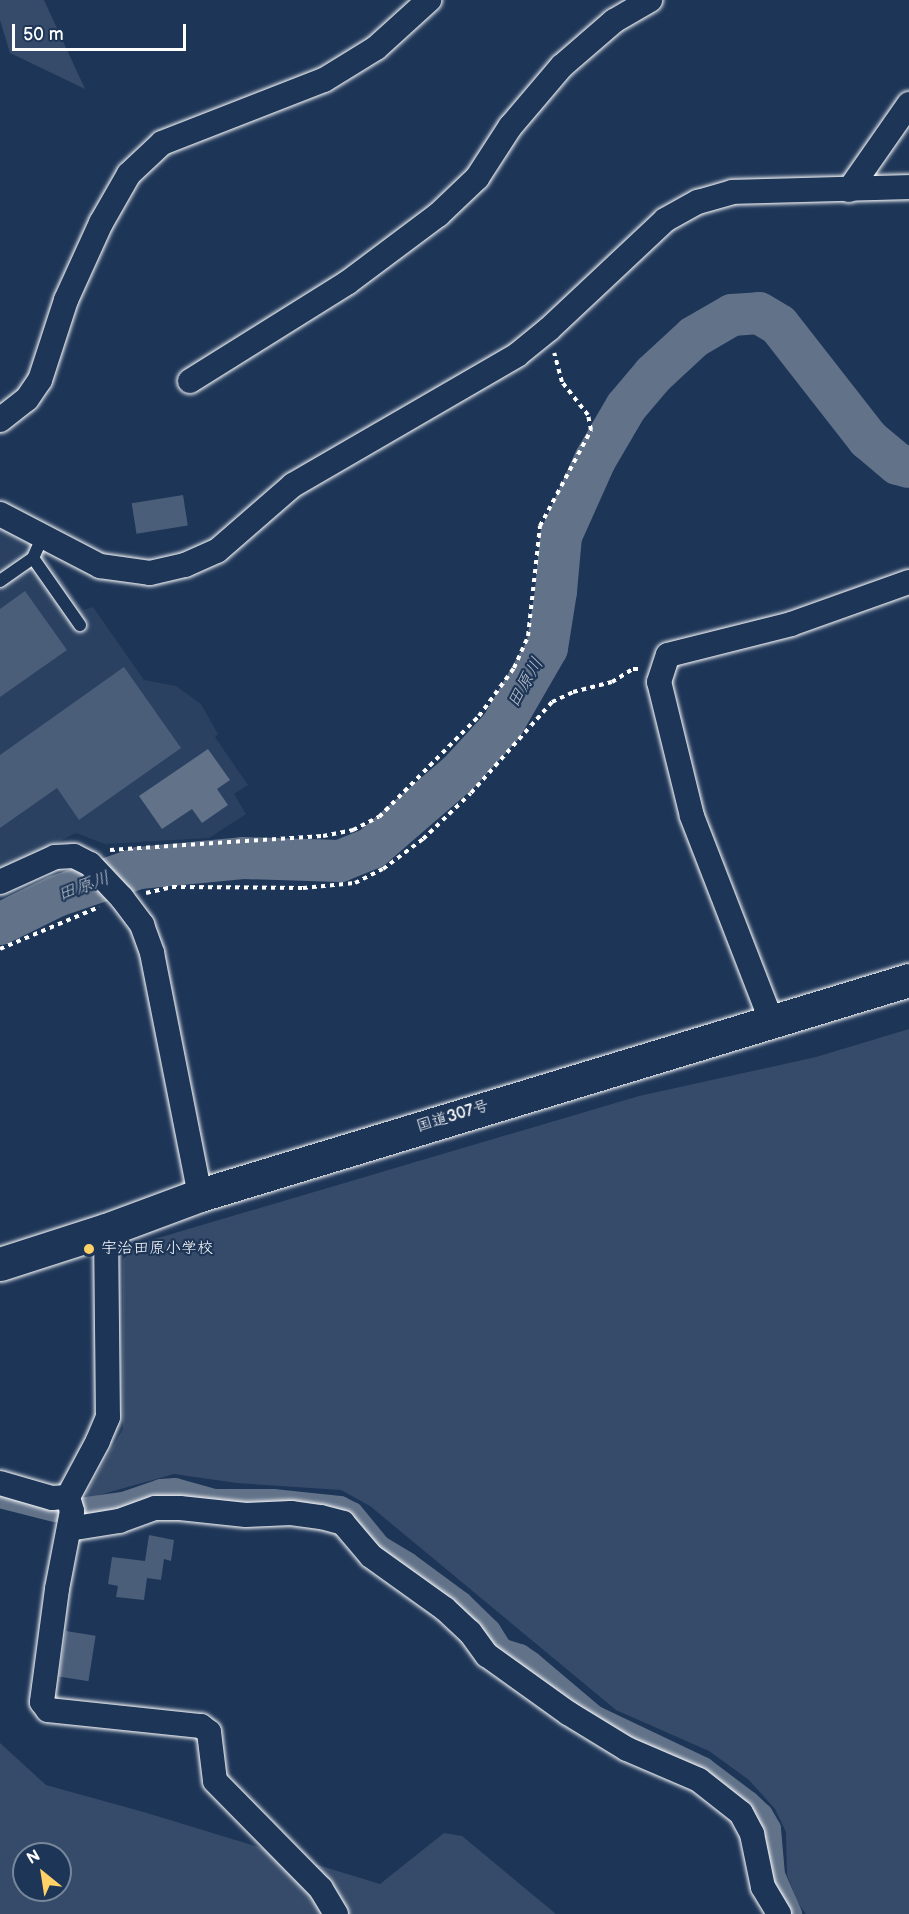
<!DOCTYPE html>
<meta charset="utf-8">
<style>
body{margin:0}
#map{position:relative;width:909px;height:1914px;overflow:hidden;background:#1d3557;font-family:"Balsamiq Sans","Klee One",sans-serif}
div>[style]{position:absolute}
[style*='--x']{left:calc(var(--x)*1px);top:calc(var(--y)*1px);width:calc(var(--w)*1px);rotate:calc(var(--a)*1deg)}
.built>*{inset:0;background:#2a4161}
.green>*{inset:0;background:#364b69}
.water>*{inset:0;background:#617289}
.canal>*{height:24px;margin:-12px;padding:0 12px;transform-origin:12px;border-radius:12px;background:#617289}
.river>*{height:42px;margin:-21px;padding:0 21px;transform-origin:21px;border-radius:21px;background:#617289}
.building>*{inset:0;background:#4a5d79;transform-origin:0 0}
.path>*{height:4px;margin-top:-2px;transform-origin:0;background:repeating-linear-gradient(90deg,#fff 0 4.5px,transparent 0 9px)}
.roads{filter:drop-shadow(0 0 2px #fff) drop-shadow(0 0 2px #fff)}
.service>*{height:12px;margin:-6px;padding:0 6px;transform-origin:6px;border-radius:6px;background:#1d3557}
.minor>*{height:24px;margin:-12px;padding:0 12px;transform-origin:12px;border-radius:12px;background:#1d3557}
.trunk>*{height:33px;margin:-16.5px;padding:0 16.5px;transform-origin:16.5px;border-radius:16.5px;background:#1d3557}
.dots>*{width:16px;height:16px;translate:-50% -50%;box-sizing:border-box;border:3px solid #1d3557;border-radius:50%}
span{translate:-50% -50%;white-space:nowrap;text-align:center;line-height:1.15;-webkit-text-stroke:4.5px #1d3557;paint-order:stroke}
.street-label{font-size:16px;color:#fff}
.poi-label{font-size:16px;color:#fff}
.left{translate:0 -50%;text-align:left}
.water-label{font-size:18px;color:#b8c0ca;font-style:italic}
.north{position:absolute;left:12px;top:1842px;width:60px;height:60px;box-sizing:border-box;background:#1d3557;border:2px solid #77869a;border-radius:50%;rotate:330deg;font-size:16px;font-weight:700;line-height:24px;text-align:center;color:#fff}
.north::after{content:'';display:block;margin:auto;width:21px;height:27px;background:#ffd166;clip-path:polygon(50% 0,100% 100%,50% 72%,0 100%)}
.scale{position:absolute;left:12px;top:24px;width:174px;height:27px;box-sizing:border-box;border:3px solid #fff;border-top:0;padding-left:8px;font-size:18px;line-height:21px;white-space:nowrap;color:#fff;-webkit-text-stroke:4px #1d3557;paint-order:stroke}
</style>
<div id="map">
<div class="built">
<div style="clip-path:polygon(0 523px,21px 534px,20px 538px,46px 557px,83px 610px,93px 607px,144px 680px,176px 686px,201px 704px,218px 734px,215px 737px,248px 785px,234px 794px,246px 814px,209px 838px,105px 844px,76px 833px,0 869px)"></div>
</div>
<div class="green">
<div style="clip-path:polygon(0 0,44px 0,85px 89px,10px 53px,0 20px)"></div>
<div style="clip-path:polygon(909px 1029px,909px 1914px,806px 1914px,798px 1903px,787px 1875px,786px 1832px,775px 1809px,749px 1780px,709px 1751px,616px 1710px,370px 1506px,341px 1490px,237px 1483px,174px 1474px,85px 1499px,87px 1492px,123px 1429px,123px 1259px,141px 1243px,639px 1096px,816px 1057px)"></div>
<div style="clip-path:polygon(evenodd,0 1743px,46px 1785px,147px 1813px,380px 1884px,444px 1833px,462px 1836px,556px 1914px,0 1914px,0 1743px,24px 1854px,60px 1854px,60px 1890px,24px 1890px,24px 1854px)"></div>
</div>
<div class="water">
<div style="clip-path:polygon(208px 749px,230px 780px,217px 789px,228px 805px,202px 823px,192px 809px,162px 829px,139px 796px)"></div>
</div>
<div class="canal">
<div style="--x:0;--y:1496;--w:57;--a:14.3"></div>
<div style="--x:87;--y:1509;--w:36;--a:-8"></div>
<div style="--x:123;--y:1504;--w:40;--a:-18.9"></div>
<div style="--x:161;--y:1491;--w:14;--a:-4"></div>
<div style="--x:175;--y:1490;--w:41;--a:15.8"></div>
<div style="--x:214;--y:1501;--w:59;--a:0"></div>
<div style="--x:273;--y:1501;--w:67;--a:6"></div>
<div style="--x:340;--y:1508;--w:13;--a:27"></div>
<div style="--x:352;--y:1514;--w:43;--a:50.7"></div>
<div style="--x:379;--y:1547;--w:33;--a:31"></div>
<div style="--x:407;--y:1564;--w:66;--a:36.3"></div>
<div style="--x:460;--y:1603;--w:40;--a:44"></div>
<div style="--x:489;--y:1631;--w:22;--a:58"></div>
<div style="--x:501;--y:1650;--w:20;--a:18"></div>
<div style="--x:520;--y:1656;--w:12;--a:35"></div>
<div style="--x:530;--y:1663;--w:84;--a:40.2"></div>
<div style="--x:594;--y:1717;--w:121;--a:25.5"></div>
<div style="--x:703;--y:1769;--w:56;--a:37.1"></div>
<div style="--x:748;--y:1803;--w:18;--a:43"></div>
<div style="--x:761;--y:1815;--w:16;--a:60"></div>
<div style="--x:769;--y:1829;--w:46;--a:85"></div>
<div style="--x:773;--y:1875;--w:43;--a:66.4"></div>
</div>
<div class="river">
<div style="--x:0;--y:924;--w:64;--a:-26.2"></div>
<div style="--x:57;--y:896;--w:87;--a:-18.9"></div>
<div style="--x:139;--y:868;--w:104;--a:-5.5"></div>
<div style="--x:243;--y:858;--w:97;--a:1.8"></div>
<div style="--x:340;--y:861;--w:35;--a:-22"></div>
<div style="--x:372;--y:848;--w:115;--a:-40.8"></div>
<div style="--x:459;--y:773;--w:64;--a:-47.5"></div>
<div style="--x:502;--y:726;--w:90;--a:-60"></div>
<div style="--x:547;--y:648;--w:58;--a:-81"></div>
<div style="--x:556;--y:591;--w:55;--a:-84.8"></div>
<div style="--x:561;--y:536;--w:83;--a:-65.9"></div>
<div style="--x:595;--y:460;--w:61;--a:-59.7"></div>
<div style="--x:626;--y:407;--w:43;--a:-49.7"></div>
<div style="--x:654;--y:374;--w:54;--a:-42.8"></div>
<div style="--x:694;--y:337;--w:44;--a:-30.1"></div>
<div style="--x:732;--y:315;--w:27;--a:-4"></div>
<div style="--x:759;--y:313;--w:23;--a:31"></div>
<div style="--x:779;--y:325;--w:145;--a:52"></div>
<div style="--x:868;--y:439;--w:39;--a:40"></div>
<div style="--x:898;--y:464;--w:11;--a:15"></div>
</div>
<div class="building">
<div style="left:183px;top:495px;width:31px;height:52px;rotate:81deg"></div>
<div style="clip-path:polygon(25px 591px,67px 650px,0 697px,0 609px)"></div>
<div style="clip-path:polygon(124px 667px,181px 748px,79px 820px,57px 788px,0 828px,0 755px)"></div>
<div style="clip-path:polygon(149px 1535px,174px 1540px,171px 1561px,164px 1559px,161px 1580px,147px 1578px,144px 1600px,116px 1597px,118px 1586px,108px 1584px,112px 1557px,145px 1561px)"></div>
<div style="left:66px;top:1631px;width:30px;height:46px;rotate:9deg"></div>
</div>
<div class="path">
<div style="--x:110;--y:850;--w:213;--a:-3.8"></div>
<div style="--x:323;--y:836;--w:31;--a:-11"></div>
<div style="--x:353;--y:830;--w:29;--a:-27"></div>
<div style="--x:379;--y:817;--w:142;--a:-45.3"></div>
<div style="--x:479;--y:716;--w:59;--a:-53.9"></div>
<div style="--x:514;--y:668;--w:35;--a:-66"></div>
<div style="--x:528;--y:636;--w:111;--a:-83.8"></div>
<div style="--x:540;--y:526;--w:109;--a:-62"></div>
<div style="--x:591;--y:430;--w:15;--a:-101"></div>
<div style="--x:588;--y:415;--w:42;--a:-128.2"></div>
<div style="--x:562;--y:382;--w:30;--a:-105"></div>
<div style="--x:146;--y:893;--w:27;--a:-13"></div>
<div style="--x:172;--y:887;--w:131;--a:0.4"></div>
<div style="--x:303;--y:888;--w:52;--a:-5.5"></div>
<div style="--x:355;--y:883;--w:31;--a:-27"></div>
<div style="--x:383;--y:869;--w:50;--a:-36.9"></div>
<div style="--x:423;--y:839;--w:66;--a:-43.8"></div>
<div style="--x:471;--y:793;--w:122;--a:-48.3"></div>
<div style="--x:552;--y:702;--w:23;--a:-25"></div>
<div style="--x:573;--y:692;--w:40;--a:-14.4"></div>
<div style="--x:612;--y:682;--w:25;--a:-32"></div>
<div style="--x:633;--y:669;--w:6;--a:0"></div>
<div style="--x:0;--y:949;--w:108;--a:-23"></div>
</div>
<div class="roads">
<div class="service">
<div style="--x:33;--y:558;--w:82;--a:55"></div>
<div style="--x:0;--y:581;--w:40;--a:-34.9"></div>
<div style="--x:33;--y:558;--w:22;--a:-66"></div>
</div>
<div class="minor">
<div style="--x:849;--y:190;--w:105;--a:-55.1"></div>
<div style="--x:190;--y:381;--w:185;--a:-32"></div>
<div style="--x:347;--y:283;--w:114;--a:-36.8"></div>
<div style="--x:438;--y:215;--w:54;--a:-43.5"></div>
<div style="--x:477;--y:178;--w:61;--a:-57.1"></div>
<div style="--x:510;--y:127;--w:80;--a:-49.6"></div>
<div style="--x:562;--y:66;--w:69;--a:-40.9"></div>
<div style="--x:614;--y:21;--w:42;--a:-30.3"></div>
<div style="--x:0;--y:420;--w:34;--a:-38"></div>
<div style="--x:27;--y:399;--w:23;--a:-56"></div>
<div style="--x:40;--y:380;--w:84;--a:-72"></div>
<div style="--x:66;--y:300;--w:85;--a:-65.6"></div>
<div style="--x:101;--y:223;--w:56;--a:-60.3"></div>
<div style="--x:129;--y:174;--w:45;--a:-43.2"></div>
<div style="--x:162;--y:143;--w:174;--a:-21.3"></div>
<div style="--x:324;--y:80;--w:61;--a:-31.6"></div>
<div style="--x:376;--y:48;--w:72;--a:-42.2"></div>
<div style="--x:0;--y:514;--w:113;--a:27.5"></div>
<div style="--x:100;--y:566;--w:50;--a:8"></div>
<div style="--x:150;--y:573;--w:36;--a:-13"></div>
<div style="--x:185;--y:565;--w:35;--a:-24"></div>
<div style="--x:217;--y:551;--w:101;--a:-41"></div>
<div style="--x:293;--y:485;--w:259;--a:-30.1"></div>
<div style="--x:517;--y:355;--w:41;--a:-39.1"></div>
<div style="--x:549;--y:329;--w:159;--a:-43.2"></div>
<div style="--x:665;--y:220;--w:38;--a:-29"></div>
<div style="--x:698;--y:202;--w:35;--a:-16"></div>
<div style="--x:732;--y:192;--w:177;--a:-1.6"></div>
<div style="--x:0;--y:882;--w:60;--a:-24.4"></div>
<div style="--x:55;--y:857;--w:19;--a:-3"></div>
<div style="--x:74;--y:856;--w:18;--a:27"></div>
<div style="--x:90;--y:864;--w:47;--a:46.7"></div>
<div style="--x:122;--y:898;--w:34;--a:53"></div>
<div style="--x:142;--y:925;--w:30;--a:70"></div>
<div style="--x:152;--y:953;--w:247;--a:78.8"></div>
<div style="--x:771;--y:1020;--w:219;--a:-111.2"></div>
<div style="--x:692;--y:816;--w:138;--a:-103.8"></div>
<div style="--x:659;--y:682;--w:28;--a:-72"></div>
<div style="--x:668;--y:655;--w:127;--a:-14.1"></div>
<div style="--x:791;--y:624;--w:125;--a:-19.6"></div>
<div style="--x:106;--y:1230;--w:187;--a:89.4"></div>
<div style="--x:108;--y:1417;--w:26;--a:113"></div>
<div style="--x:98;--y:1441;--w:64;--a:118.2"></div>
<div style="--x:68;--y:1497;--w:15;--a:74"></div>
<div style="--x:72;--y:1511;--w:79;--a:100.9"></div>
<div style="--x:57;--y:1589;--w:114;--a:97.6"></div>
<div style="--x:42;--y:1702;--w:10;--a:53"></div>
<div style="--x:48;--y:1710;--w:154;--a:6"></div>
<div style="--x:201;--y:1726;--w:10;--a:37"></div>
<div style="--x:209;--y:1732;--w:49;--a:83"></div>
<div style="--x:215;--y:1781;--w:151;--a:45.5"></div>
<div style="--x:321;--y:1889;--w:29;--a:59"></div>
<div style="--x:0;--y:1483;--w:54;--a:16.1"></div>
<div style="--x:52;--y:1498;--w:16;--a:-4"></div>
<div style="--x:69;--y:1529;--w:51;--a:-9.1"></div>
<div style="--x:119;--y:1521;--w:38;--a:-20"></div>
<div style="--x:155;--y:1508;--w:25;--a:0"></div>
<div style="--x:180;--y:1508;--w:66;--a:6.1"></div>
<div style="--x:246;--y:1515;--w:45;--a:-2.5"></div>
<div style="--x:291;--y:1513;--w:30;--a:8"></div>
<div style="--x:321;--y:1517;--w:23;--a:15"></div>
<div style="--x:343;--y:1523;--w:43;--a:49.7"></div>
<div style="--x:371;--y:1556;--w:91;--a:35.6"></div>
<div style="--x:445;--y:1609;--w:34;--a:43"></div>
<div style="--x:470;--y:1632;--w:29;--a:54"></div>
<div style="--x:487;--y:1655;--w:100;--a:35.6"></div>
<div style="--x:568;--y:1713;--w:69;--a:31.4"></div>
<div style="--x:627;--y:1749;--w:78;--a:23.3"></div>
<div style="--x:699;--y:1780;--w:53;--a:38.2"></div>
<div style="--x:741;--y:1813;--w:24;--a:62"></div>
<div style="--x:752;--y:1834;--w:54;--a:78.3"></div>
<div style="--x:763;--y:1887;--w:31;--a:59"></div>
</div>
<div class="trunk">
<div style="--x:0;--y:1264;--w:111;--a:-17.8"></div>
<div style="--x:106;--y:1230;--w:100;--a:-20.4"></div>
<div style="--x:200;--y:1195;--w:741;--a:-16.87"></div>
</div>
</div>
<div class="dots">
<div style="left:89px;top:1249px;background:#ffd166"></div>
</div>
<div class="street-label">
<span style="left:453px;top:1117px;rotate:-17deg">国道307号</span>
</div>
<div class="poi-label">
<span class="left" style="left:101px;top:1249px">宇治田原小学校</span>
</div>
<div class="water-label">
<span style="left:526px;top:683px;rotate:-60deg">田原川</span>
<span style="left:84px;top:887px;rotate:-20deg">田原川</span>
</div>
<div class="north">N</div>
<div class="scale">50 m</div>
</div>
